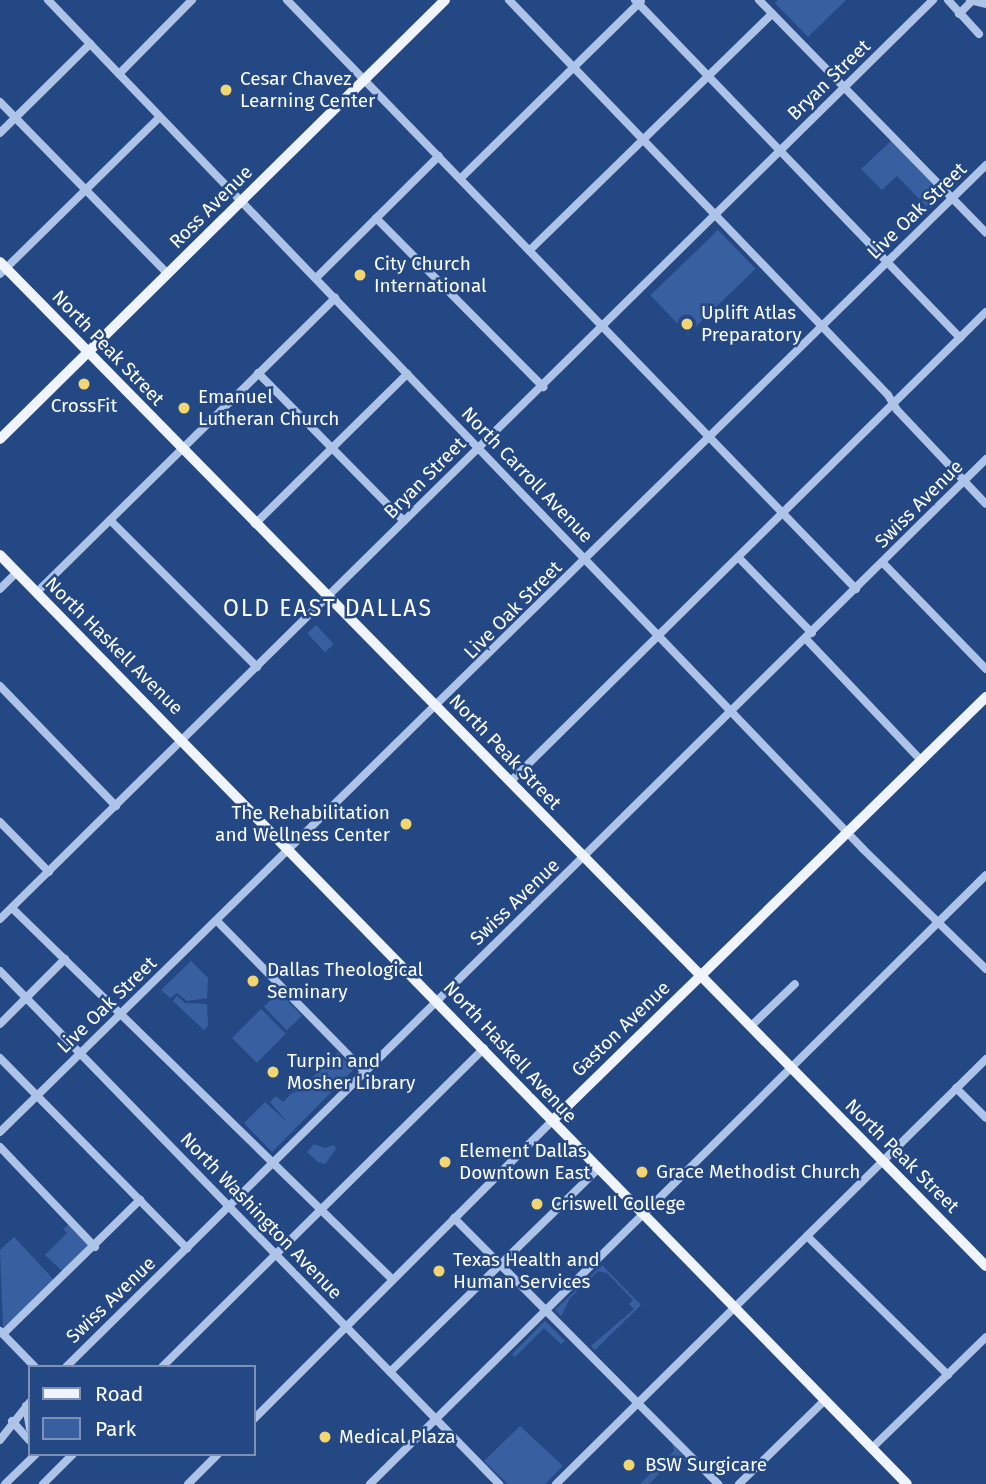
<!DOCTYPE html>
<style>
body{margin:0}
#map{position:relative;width:986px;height:1484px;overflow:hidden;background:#244884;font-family:"Fira Sans",sans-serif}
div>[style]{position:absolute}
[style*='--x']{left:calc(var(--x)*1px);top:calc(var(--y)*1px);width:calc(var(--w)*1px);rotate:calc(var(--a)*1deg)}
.green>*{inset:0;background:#3860a1;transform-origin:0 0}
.minor>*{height:8px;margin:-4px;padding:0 4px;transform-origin:4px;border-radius:4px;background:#adc4e8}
.major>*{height:10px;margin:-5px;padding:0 5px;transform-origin:5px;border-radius:5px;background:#f0f4fe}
.dots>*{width:19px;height:19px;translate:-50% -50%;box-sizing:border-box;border:4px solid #244884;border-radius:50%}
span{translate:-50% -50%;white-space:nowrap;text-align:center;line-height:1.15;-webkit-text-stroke:5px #244884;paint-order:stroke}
.poi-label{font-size:19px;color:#fff}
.left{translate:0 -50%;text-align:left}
.right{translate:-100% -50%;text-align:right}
.street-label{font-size:19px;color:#fff}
.quarter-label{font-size:23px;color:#fff;letter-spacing:2px}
.legend{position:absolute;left:28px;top:1365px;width:228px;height:91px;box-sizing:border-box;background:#244884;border:2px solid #7c91b5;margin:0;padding:9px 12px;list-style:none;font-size:21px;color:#fff}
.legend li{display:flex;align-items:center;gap:14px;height:35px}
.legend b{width:35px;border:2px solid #7c91b5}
</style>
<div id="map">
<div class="green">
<div style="clip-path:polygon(778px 0,846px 0,808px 37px,775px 3px)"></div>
<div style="clip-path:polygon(891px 141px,941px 192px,930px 210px,897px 176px,882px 190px,861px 169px)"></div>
<div style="left:718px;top:230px;width:54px;height:94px;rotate:46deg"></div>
<div style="left:316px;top:625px;width:26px;height:12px;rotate:47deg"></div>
<div style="clip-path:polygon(191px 961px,208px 978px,207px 998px,187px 1001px,177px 993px,170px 998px,161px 990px)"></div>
<div style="left:279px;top:992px;width:33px;height:21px;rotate:46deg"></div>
<div style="clip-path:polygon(177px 996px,185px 1003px,207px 1004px,208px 1025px,204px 1030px,173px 1001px)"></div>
<div style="left:261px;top:1009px;width:35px;height:41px;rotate:45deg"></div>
<div style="clip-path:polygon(338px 1052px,353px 1070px,272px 1152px,244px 1123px,265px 1102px,288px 1123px,270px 1102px,276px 1096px,283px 1102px,298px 1087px,301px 1089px)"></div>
<div style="clip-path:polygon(314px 1144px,325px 1148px,334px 1145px,336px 1149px,325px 1164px,318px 1162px,307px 1152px)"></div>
<div style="clip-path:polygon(69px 1224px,91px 1247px,63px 1272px,45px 1255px,67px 1233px,63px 1229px)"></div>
<div style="clip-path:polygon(14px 1237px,55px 1281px,3px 1328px,0 1250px)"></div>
<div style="clip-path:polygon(602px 1265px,641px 1305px,595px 1350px,591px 1346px,634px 1309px,629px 1304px,633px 1300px,607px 1273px,598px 1271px,570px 1298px,561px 1316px,555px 1310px)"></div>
<div style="clip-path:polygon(545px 1321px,565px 1341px,561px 1344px,544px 1328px,515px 1357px,512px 1354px)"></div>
<div style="clip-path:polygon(520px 1426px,563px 1466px,545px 1484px,508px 1484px,484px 1461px)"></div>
<div style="clip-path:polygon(672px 1443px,690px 1464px,677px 1456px,649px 1484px,640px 1484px,674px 1451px)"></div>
</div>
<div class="minor">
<div style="--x:48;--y:0;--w:1177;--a:46.17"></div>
<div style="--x:863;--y:849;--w:172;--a:44.3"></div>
<div style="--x:287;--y:0;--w:819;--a:45.99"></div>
<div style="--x:509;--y:0;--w:547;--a:46.18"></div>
<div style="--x:888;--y:395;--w:17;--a:59"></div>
<div style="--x:897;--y:410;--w:129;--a:46.6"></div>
<div style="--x:635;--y:0;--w:469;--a:46.1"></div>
<div style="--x:759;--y:0;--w:325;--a:45.7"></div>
<div style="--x:948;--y:0;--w:46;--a:47.6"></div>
<div style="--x:970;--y:0;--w:16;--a:14"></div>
<div style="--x:959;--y:14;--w:18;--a:-45"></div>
<div style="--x:119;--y:74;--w:104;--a:-45.4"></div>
<div style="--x:0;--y:102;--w:240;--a:45.7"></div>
<div style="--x:0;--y:133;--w:127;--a:-44.7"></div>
<div style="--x:461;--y:178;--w:252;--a:-44.5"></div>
<div style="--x:376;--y:218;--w:238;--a:45.3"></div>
<div style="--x:531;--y:249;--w:337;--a:-44.3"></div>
<div style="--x:0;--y:274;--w:224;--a:-44.5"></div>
<div style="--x:316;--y:278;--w:173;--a:-44.8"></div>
<div style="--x:258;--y:373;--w:208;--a:45.4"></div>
<div style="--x:110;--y:520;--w:208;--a:45"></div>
<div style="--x:255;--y:524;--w:214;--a:-44.6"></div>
<div style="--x:738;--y:557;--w:106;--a:45.8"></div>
<div style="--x:883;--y:563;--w:148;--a:45.8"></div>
<div style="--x:0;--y:589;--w:24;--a:-45"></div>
<div style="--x:37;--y:592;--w:419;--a:-44.6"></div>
<div style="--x:806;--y:639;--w:167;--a:46.5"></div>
<div style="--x:0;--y:686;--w:167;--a:46"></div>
<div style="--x:510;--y:782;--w:669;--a:-44.64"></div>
<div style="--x:0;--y:822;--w:70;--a:45.6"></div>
<div style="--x:12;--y:908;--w:532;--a:44.32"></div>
<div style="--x:0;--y:919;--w:1310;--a:-44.57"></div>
<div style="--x:217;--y:921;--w:210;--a:45.6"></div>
<div style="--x:0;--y:971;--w:716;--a:45.79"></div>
<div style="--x:0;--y:1024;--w:92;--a:-45"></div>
<div style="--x:750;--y:1027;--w:62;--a:-43.7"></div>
<div style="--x:0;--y:1058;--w:267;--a:45.5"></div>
<div style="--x:956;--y:1088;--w:42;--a:45"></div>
<div style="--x:0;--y:1132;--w:1381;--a:-44.44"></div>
<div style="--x:0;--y:1147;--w:138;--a:46.5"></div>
<div style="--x:454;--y:1218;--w:375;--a:45.2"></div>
<div style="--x:807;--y:1236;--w:198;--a:44.6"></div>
<div style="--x:0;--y:1331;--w:50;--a:45.8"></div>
<div style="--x:3;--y:1334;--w:192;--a:-44.4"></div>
<div style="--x:66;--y:1367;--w:1293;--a:-44.62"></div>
<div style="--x:162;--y:1367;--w:453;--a:-44.7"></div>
<div style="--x:390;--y:1372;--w:291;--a:-44.3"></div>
<div style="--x:26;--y:1406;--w:23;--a:80"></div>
<div style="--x:254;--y:1419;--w:421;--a:-45"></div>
<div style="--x:12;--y:1421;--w:27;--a:48"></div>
<div style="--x:0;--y:1440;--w:48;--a:-51.7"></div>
<div style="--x:872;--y:1448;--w:159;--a:-44.2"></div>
<div style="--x:5;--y:1484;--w:43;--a:-44.1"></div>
<div style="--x:43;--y:1484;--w:42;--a:-45"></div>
<div style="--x:188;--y:1484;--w:42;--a:-45"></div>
<div style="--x:370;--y:1484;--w:866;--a:-44.67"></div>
<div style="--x:556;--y:1484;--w:605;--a:-44.66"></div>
<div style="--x:739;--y:1484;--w:120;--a:-44.3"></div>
</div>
<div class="major">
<div style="--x:0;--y:262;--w:1407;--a:45.52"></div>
<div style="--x:0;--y:439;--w:625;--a:-44.61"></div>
<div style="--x:0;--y:555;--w:1298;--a:45.69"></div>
<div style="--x:552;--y:1121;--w:607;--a:-44.33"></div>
</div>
<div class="dots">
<div style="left:226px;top:90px;background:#f3d671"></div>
<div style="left:360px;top:275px;background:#f3d671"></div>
<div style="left:687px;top:324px;background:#f3d671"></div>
<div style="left:84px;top:384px;background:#f3d671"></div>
<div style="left:184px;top:408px;background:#f3d671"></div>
<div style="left:406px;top:824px;background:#f3d671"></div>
<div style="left:253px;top:981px;background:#f3d671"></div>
<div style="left:273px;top:1072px;background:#f3d671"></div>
<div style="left:445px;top:1162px;background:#f3d671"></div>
<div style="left:642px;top:1172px;background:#f3d671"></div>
<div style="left:537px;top:1204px;background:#f3d671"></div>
<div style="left:439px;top:1271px;background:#f3d671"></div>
<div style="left:325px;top:1437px;background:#f3d671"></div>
<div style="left:629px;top:1465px;background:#f3d671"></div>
</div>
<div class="poi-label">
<span class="left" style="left:240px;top:90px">Cesar Chavez<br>Learning Center</span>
<span class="left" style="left:374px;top:275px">City Church<br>International</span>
<span class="left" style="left:701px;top:324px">Uplift Atlas<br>Preparatory</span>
<span class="left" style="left:198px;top:408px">Emanuel<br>Lutheran Church</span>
<span style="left:84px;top:406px">CrossFit</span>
<span class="right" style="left:390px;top:824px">The Rehabilitation<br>and Wellness Center</span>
<span class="left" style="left:267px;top:981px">Dallas Theological<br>Seminary</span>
<span class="left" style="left:287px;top:1072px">Turpin and<br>Mosher Library</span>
<span class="left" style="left:459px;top:1162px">Element Dallas<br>Downtown East</span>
<span class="left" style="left:656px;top:1172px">Grace Methodist Church</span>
<span class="left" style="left:551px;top:1204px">Criswell College</span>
<span class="left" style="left:453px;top:1271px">Texas Health and<br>Human Services</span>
<span class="left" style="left:339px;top:1437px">Medical Plaza</span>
<span class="left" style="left:645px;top:1465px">BSW Surgicare</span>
</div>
<div class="street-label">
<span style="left:829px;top:80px;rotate:-44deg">Bryan Street</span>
<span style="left:211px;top:207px;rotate:-45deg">Ross Avenue</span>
<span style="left:917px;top:211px;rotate:-44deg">Live Oak Street</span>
<span style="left:108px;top:348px;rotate:46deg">North Peak Street</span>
<span style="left:527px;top:475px;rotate:46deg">North Carroll Avenue</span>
<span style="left:425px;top:478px;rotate:-45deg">Bryan Street</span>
<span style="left:919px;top:504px;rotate:-45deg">Swiss Avenue</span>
<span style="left:513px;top:610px;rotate:-45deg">Live Oak Street</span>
<span style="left:114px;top:646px;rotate:45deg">North Haskell Avenue</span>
<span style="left:505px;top:752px;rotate:46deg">North Peak Street</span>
<span style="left:515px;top:902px;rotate:-44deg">Swiss Avenue</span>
<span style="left:107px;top:1005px;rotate:-44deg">Live Oak Street</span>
<span style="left:621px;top:1029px;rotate:-44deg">Gaston Avenue</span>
<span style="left:510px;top:1052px;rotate:47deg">North Haskell Avenue</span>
<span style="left:902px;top:1156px;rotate:45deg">North Peak Street</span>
<span style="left:261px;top:1216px;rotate:46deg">North Washington Avenue</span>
<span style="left:111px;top:1300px;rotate:-44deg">Swiss Avenue</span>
</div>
<div class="quarter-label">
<span style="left:328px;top:608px">OLD EAST DALLAS</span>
</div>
<ul class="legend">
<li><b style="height:9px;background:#f0f4fe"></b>Road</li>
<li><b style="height:19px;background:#3860a1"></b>Park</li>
</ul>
</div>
